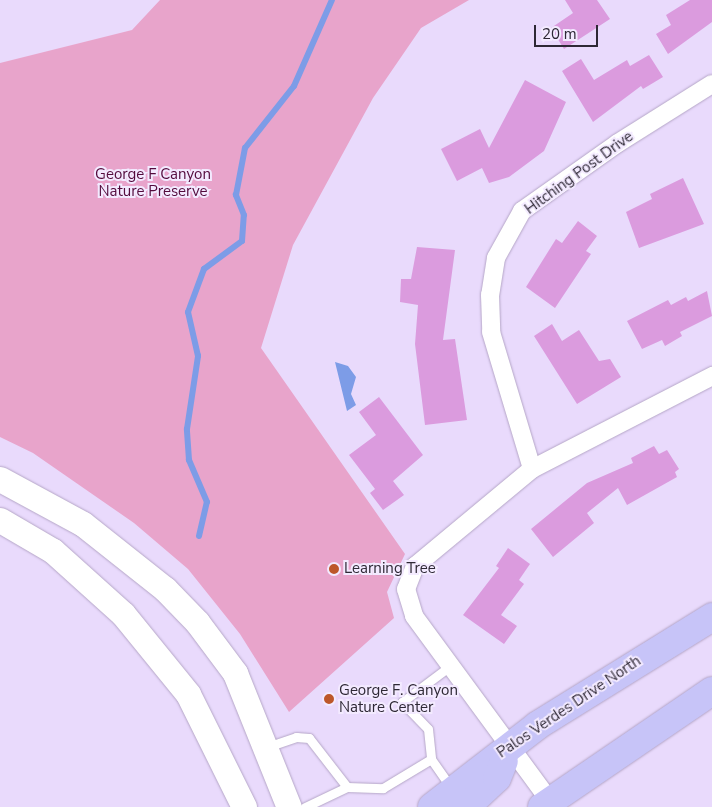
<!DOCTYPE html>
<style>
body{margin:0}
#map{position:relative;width:712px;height:807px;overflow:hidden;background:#e9dafc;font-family:"Nunito Sans",sans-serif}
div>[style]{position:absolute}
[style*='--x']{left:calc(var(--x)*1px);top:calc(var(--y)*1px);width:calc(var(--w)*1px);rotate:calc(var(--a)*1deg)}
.green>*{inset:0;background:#e8a4cb}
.water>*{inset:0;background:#7d9ce7}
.stream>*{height:6px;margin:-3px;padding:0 3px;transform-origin:3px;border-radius:3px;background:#7d9ce7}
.building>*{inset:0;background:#db9bde}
.roads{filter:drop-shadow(0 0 1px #b5a6c7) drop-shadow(0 0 1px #b5a6c7)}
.lane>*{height:9px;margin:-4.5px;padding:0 4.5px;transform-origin:4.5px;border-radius:4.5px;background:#fff}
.street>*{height:18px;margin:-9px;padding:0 9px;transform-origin:9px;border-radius:9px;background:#fff}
.secondary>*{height:25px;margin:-12.5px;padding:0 12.5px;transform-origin:12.5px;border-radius:12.5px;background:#fff}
.primary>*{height:28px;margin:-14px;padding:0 14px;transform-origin:14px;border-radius:14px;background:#c7c4f8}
.dots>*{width:14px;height:14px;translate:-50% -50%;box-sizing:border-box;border:2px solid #f3eaff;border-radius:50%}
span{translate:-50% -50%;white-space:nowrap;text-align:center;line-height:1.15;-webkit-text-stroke:4px #f3eaff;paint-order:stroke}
.street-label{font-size:15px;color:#2e2835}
.park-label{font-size:15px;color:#540b3d}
.poi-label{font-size:15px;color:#2e2835}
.left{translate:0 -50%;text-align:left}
.scale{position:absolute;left:534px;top:25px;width:64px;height:22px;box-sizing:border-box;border:2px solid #2e2835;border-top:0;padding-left:6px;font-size:15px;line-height:18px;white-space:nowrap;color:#2e2835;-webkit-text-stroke:4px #f3eaff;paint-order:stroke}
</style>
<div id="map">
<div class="green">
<div style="clip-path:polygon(160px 0,469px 0,421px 28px,373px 98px,293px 245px,261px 348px,405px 554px,387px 592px,394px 618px,289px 712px,240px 634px,188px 569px,134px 523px,33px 453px,0 437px,0 63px,132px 30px)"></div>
</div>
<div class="water">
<div style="clip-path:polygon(335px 362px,348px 366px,356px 377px,351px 394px,356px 405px,347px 411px)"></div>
</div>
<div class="stream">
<div style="--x:199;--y:536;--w:35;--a:-77"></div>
<div style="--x:207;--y:502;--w:46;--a:-113.2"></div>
<div style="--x:189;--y:460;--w:31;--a:-94"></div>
<div style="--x:187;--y:429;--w:74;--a:-81.4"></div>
<div style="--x:198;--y:356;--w:45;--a:-102.8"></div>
<div style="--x:188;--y:312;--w:46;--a:-69.6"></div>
<div style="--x:204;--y:269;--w:47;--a:-36.4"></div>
<div style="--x:242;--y:241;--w:26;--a:-86"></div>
<div style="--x:244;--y:215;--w:22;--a:-112"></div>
<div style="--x:236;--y:195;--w:48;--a:-79.2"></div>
<div style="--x:245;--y:148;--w:79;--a:-51.7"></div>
<div style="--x:294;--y:86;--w:94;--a:-66.2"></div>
</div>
<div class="building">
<div style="clip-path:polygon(565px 0,597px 0,610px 19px,564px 49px,551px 28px,573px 13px)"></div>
<div style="clip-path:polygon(690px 0,712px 0,712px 22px,668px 54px,656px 34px,671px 25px,666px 15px)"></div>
<div style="clip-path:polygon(649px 55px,663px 77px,643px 89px,641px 86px,593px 122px,562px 71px,581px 59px,594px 80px,627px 60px,630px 66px)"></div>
<div style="clip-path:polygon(525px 80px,566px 102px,544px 151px,509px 177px,489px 183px,482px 168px,457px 181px,441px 149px,480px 129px,489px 148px)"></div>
<div style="clip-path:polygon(683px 178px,704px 224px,639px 248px,626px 212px,652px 199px,650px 194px)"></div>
<div style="clip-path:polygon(578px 221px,597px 236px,586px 251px,591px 254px,555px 308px,526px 287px,556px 239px,562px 243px)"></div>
<div style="clip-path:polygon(417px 247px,455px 250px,443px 340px,455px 339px,467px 420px,425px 425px,415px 344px,418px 305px,400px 302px,401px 279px,411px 279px)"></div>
<div style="clip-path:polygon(707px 291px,712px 316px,680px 332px,682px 336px,665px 346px,662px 340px,642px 349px,627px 321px,668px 300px,671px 305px,686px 297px,688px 301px)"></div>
<div style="clip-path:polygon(552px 324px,562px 341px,579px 330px,599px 361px,610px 359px,621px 377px,577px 404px,534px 336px)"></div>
<div style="clip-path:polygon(379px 397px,423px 455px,393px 481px,404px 495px,383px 510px,370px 493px,375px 489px,349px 455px,376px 435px,359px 412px)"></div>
<div style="clip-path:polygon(654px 446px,659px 454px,667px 450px,679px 469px,675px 472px,677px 477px,627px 505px,618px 488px,587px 513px,594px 523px,553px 557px,531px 529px,587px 483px,633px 463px,631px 458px)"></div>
<div style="clip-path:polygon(508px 548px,530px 564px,519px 580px,524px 584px,501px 615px,517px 626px,504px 644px,463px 615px,499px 568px,496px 566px)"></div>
</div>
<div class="roads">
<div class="lane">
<div style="--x:450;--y:666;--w:60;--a:143.1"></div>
<div style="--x:402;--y:702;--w:37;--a:46"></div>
<div style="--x:428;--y:729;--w:30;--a:84"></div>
<div style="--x:431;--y:759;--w:35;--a:55"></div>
<div style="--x:267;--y:747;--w:31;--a:-19"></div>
<div style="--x:296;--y:737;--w:13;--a:4"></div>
<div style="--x:309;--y:738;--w:62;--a:52.2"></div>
<div style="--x:347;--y:787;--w:47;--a:154.5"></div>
<div style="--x:347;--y:787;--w:36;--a:2"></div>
<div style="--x:383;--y:788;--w:56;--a:-31.1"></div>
</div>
<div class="street">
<div style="--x:712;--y:84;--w:111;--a:147.9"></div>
<div style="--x:618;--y:143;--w:118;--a:144.7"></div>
<div style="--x:522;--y:211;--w:54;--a:119"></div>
<div style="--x:496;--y:258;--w:37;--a:99"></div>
<div style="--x:490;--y:295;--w:37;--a:88"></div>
<div style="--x:491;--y:332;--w:143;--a:73.3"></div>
<div style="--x:532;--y:469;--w:203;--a:-27.3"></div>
<div style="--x:532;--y:469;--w:152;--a:140.3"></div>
<div style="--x:415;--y:566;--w:25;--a:111"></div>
<div style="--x:406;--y:589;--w:28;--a:73"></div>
<div style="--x:414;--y:616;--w:230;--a:53.7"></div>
</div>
<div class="secondary">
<div style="--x:0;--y:479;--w:94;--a:28.5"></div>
<div style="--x:83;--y:524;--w:105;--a:38.4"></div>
<div style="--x:165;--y:589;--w:46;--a:45.9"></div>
<div style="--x:197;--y:622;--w:64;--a:53.3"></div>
<div style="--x:235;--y:673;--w:144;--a:68.1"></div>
<div style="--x:0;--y:520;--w:61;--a:30.3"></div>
<div style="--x:53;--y:551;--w:94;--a:42"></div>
<div style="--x:123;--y:614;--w:103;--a:50.9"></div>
<div style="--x:188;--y:694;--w:126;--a:63.6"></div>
</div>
<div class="primary">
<div style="--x:432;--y:807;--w:134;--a:-37.7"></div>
<div style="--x:538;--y:725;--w:205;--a:-31.8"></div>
<div style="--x:466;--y:807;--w:42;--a:-43.1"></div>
<div style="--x:497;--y:778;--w:18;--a:-68"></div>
<div style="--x:542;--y:807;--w:206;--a:-34.3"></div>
</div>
</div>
<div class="dots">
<div style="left:334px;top:569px;background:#bd572a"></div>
<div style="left:329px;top:699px;background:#bd572a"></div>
</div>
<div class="street-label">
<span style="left:579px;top:173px;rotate:-36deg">Hitching Post Drive</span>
<span style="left:569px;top:707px;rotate:-34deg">Palos Verdes Drive North</span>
</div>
<div class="park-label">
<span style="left:153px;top:183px">George F Canyon<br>Nature Preserve</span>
</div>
<div class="poi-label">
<span class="left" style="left:344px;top:569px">Learning Tree</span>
<span class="left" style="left:339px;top:699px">George F. Canyon<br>Nature Center</span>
</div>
<div class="scale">20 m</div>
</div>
